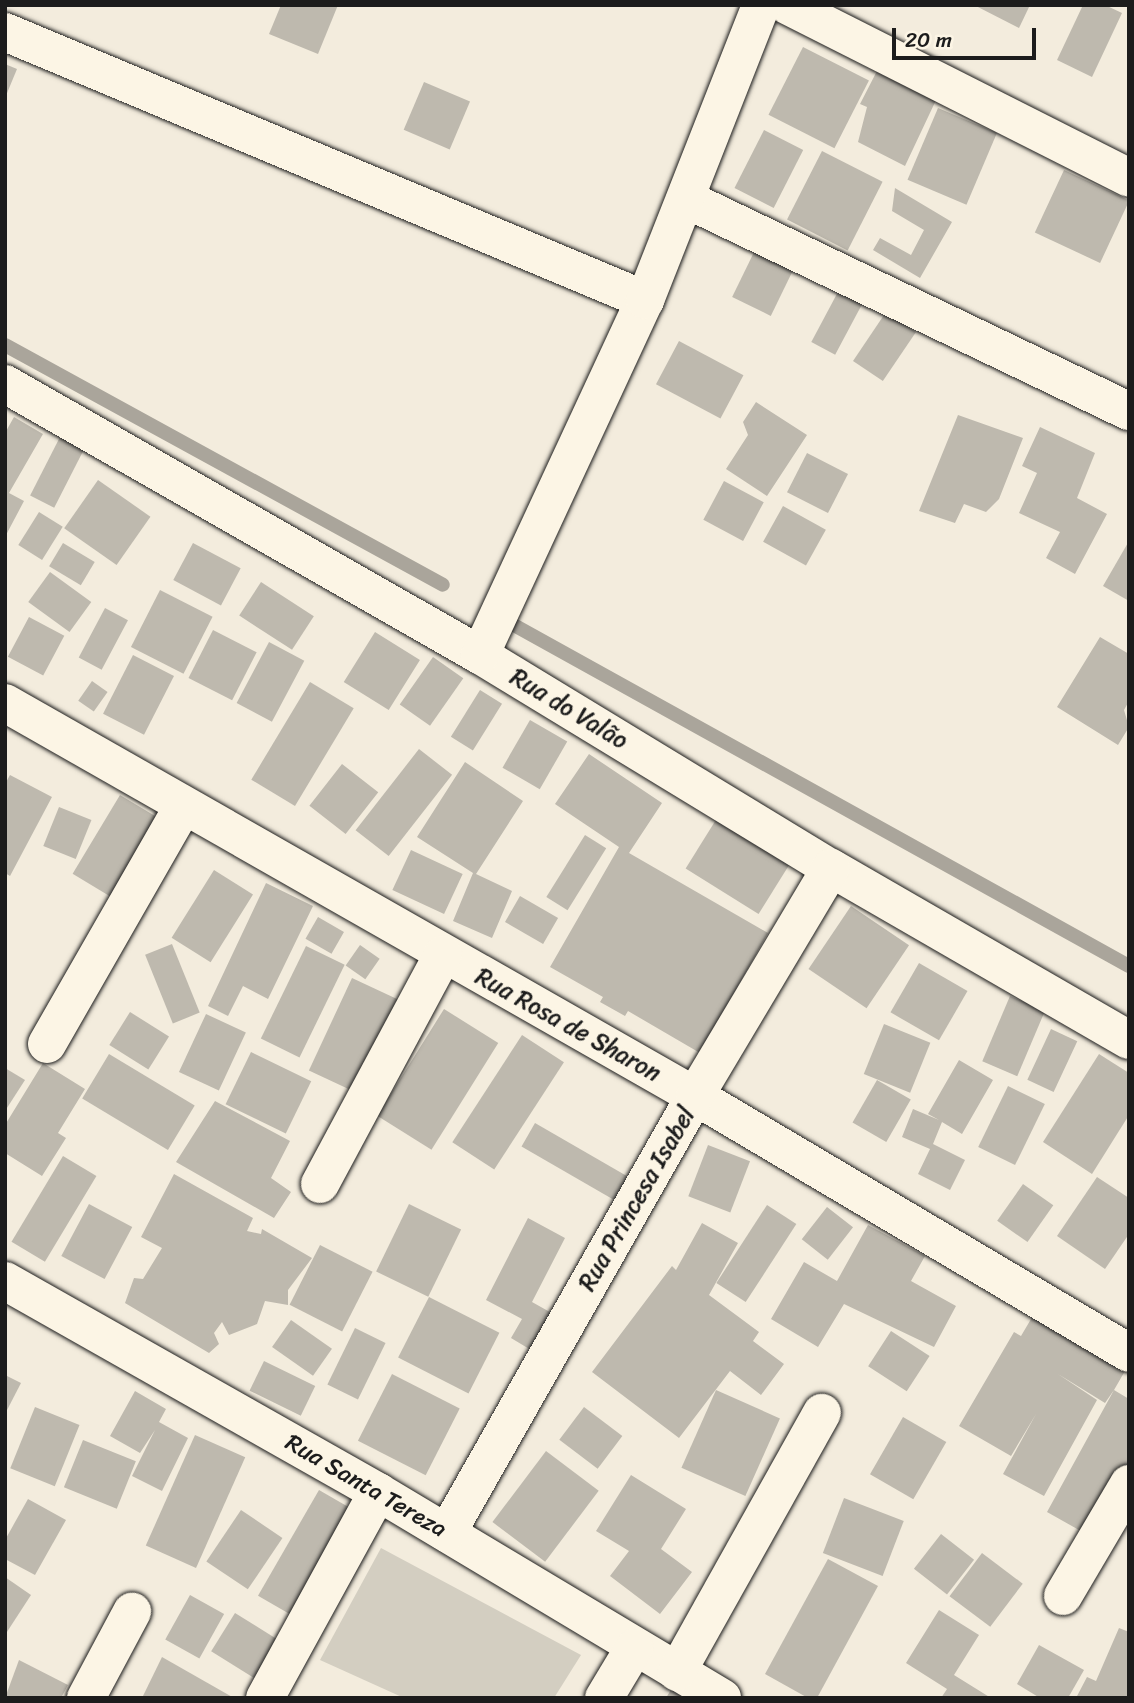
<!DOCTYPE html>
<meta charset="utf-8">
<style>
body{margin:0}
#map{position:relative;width:1134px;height:1703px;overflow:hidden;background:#f3ecdd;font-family:Sriracha,sans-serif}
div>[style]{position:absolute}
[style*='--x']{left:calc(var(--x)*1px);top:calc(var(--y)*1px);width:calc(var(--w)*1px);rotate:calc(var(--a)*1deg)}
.green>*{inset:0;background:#d3cec1}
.stream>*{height:14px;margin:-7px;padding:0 7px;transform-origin:7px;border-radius:7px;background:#aaa59b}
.building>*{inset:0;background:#beb9ae;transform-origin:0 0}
.roads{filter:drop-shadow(0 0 2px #1c1c1c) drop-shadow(0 0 2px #1c1c1c)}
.minor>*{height:38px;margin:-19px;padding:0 19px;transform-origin:19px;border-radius:19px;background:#fcf5e5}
span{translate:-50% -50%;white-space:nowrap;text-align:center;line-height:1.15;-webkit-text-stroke:5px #fcf5e5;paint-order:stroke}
.street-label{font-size:24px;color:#1c1c1c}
.frame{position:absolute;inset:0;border:7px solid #1c1c1c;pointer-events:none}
.scale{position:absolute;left:892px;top:28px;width:144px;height:32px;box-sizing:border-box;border:4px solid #1c1c1c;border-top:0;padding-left:9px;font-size:21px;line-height:24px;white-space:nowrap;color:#1c1c1c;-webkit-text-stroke:5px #fcf5e5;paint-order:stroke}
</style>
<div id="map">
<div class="green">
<div style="clip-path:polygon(381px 1548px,581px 1655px,554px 1698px,404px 1698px,320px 1660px)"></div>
</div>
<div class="stream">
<div style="--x:5;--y:345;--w:499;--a:28.7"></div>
<div style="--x:512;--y:624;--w:705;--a:29"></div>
</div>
<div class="building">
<div style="clip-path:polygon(281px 5px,338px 5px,318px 54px,269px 34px)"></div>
<div style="clip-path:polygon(974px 5px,1030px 5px,1019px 28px)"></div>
<div style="clip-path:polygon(1083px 5px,1105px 5px,1122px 13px,1092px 77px,1057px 60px)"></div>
<div style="left:803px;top:47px;width:74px;height:76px;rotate:27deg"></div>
<div style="clip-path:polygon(5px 64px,17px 69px,5px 98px)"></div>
<div style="clip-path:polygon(878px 69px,937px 98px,905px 166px,858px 142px,867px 107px,860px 104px)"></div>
<div style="left:424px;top:82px;width:50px;height:52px;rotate:23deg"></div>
<div style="left:938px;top:108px;width:64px;height:78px;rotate:23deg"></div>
<div style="left:764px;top:130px;width:44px;height:65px;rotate:27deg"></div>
<div style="left:822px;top:151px;width:68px;height:77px;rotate:27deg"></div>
<div style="left:1064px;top:170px;width:72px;height:69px;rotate:25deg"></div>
<div style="clip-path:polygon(895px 188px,952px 222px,920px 278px,873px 250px,880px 238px,911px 255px,924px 230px,892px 211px)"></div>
<div style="left:758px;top:244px;width:43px;height:59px;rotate:26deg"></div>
<div style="left:839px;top:290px;width:27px;height:59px;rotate:28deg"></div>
<div style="left:886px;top:312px;width:36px;height:59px;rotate:34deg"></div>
<div style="left:679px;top:341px;width:73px;height:49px;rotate:28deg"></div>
<div style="clip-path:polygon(756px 402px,807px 435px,767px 496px,726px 469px,748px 435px,743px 422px)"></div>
<div style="clip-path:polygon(958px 415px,1023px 438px,999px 499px,986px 512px,964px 504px,955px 523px,919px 511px)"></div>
<div style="clip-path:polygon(14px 417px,43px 434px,9px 493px,24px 501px,5px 537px,5px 433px)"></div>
<div style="clip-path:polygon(1040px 427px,1095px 453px,1077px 498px,1107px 514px,1075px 574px,1046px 558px,1060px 532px,1019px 513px,1037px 473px,1022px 466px)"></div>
<div style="left:61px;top:435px;width:27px;height:68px;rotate:27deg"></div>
<div style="left:807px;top:453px;width:46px;height:44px;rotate:27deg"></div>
<div style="left:98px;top:480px;width:64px;height:59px;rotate:35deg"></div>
<div style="left:724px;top:481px;width:45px;height:44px;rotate:28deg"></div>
<div style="left:783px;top:506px;width:49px;height:41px;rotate:29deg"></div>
<div style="left:39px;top:512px;width:28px;height:39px;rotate:32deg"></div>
<div style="clip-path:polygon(1129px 541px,1129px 601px,1103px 586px)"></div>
<div style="left:63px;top:543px;width:37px;height:27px;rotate:31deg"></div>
<div style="left:193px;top:543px;width:54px;height:42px;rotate:28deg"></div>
<div style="left:50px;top:572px;width:51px;height:37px;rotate:36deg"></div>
<div style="left:261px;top:582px;width:63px;height:40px;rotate:33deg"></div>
<div style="left:160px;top:590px;width:59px;height:64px;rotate:27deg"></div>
<div style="left:105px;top:608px;width:26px;height:56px;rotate:28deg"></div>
<div style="left:29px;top:617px;width:40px;height:45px;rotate:28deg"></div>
<div style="left:213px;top:630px;width:49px;height:54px;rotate:27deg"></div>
<div style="left:375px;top:632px;width:53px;height:59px;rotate:32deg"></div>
<div style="clip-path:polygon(1100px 637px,1129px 654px,1129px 701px,1124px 710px,1129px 727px,1118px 745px,1057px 707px)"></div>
<div style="left:269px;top:642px;width:40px;height:69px;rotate:28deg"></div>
<div style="left:133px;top:655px;width:46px;height:66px;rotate:27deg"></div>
<div style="left:433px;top:657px;width:37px;height:58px;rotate:35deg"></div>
<div style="left:92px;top:681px;width:19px;height:24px;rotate:35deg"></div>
<div style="left:310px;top:682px;width:51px;height:114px;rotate:31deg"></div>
<div style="left:480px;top:690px;width:26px;height:55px;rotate:32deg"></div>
<div style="left:530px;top:720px;width:43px;height:55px;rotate:30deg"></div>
<div style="left:419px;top:749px;width:42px;height:103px;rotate:38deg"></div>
<div style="clip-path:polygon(589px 754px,662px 803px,629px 853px,768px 933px,700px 1053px,628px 1011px,625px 1016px,600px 1002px,603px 997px,550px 967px,619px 847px,555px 804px)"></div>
<div style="clip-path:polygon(465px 762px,523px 801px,476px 874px,512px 891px,492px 938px,453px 921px,473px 873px,417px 837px)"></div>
<div style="left:342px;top:764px;width:46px;height:53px;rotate:38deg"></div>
<div style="clip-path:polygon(10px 775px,52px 797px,10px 876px,5px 873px,5px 784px)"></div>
<div style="left:120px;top:795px;width:57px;height:92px;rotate:31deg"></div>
<div style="left:59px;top:807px;width:35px;height:42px;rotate:22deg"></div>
<div style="left:719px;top:815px;width:86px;height:63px;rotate:32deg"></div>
<div style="left:585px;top:835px;width:25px;height:73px;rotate:32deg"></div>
<div style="left:411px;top:850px;width:57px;height:44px;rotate:25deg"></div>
<div style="left:214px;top:870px;width:46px;height:80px;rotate:32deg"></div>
<div style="clip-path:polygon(266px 883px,313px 906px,268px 999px,243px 986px,228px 1016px,208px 1006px)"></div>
<div style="left:520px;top:896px;width:44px;height:30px;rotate:30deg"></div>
<div style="left:851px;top:906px;width:70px;height:76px;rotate:34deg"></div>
<div style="left:318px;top:917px;width:30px;height:25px;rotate:30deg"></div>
<div style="left:172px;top:944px;width:74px;height:29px;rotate:68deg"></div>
<div style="left:360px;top:945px;width:24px;height:25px;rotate:35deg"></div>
<div style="left:306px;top:946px;width:43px;height:103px;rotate:26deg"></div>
<div style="left:919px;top:963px;width:56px;height:57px;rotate:30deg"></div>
<div style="left:352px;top:978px;width:52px;height:102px;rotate:25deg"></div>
<div style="left:1010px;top:996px;width:38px;height:71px;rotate:23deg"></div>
<div style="left:444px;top:1009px;width:64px;height:126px;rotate:32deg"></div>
<div style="left:130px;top:1012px;width:46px;height:39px;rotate:32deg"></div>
<div style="left:206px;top:1014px;width:44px;height:64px;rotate:25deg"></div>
<div style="left:884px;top:1024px;width:50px;height:54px;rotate:22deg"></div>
<div style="left:1051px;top:1029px;width:29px;height:56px;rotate:25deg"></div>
<div style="left:522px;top:1035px;width:50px;height:128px;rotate:33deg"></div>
<div style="left:251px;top:1052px;width:67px;height:58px;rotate:26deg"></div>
<div style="left:109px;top:1054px;width:100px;height:52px;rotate:31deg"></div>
<div style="clip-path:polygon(1099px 1054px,1129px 1073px,1129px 1115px,1092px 1174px,1043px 1142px)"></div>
<div style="clip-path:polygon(959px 1060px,993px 1080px,962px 1134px,942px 1122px,933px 1144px,965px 1160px,950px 1190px,918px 1174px,930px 1149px,902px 1137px,913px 1109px,939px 1120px,928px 1114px)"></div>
<div style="clip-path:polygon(43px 1063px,85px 1089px,58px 1133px,66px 1138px,42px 1176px,5px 1153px,5px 1125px)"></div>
<div style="clip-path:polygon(5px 1068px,25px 1080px,5px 1111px)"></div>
<div style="left:877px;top:1080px;width:39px;height:49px;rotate:30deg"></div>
<div style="left:1008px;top:1086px;width:41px;height:68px;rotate:26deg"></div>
<div style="clip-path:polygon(215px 1101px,290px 1141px,271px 1178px,291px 1192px,274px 1218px,176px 1162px)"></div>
<div style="left:535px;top:1123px;width:115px;height:27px;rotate:30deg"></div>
<div style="left:708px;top:1145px;width:45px;height:55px;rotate:21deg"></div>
<div style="left:63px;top:1156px;width:39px;height:100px;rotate:31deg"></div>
<div style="clip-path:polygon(174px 1174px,253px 1218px,247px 1231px,261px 1234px,262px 1229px,312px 1258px,288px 1290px,288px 1305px,265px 1301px,257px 1324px,229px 1335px,222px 1322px,214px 1333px,219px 1344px,209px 1353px,125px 1303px,134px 1278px,143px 1279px,162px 1248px,141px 1237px)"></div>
<div style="clip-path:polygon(1097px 1177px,1129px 1198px,1129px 1234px,1105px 1269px,1057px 1236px)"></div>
<div style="left:1023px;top:1184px;width:37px;height:45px;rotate:35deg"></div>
<div style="left:89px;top:1204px;width:49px;height:59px;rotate:28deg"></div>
<div style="left:409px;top:1204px;width:58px;height:75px;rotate:26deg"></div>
<div style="left:767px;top:1205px;width:35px;height:93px;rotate:33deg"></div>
<div style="left:827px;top:1207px;width:33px;height:41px;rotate:38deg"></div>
<div style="clip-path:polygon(528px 1218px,565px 1238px,532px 1302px,557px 1316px,536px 1353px,511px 1338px,522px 1319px,486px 1300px)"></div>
<div style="clip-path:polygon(702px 1223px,738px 1243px,709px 1295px,759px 1332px,753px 1341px,784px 1364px,761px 1395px,730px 1371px,679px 1438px,592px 1372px,672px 1266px,676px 1270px)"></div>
<div style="clip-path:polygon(868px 1225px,925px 1256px,911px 1281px,956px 1306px,934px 1347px,844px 1304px,818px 1347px,771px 1319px,804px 1262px,837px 1281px)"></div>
<div style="left:320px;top:1245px;width:59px;height:67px;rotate:27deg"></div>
<div style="left:429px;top:1297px;width:79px;height:68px;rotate:27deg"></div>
<div style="clip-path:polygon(1034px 1314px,1125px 1371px,1114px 1390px,1129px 1399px,1129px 1477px,1095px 1539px,1047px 1512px,1114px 1390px,1105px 1403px,1058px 1374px,1097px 1400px,1044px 1496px,1003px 1474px,1036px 1414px,1011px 1456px,959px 1426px,1014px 1332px,1021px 1336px)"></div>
<div style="left:291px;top:1320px;width:50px;height:33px;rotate:35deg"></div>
<div style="left:355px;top:1328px;width:34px;height:63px;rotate:26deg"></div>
<div style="left:891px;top:1331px;width:46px;height:42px;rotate:33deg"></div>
<div style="left:264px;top:1361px;width:57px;height:33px;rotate:26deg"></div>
<div style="left:392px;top:1374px;width:76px;height:75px;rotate:27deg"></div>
<div style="clip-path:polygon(5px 1375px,21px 1383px,5px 1414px)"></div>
<div style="left:716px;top:1390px;width:70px;height:85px;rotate:24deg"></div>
<div style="clip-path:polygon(135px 1391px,166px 1409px,159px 1422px,188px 1438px,162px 1491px,132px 1476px,155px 1430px,140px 1453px,110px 1436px)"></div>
<div style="left:35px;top:1407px;width:48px;height:66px;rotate:22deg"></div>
<div style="left:584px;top:1407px;width:48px;height:41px;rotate:37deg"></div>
<div style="left:903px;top:1417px;width:50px;height:66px;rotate:30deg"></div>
<div style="left:195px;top:1435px;width:55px;height:121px;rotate:24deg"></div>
<div style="left:83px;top:1440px;width:57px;height:51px;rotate:22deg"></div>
<div style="left:546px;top:1451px;width:66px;height:89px;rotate:37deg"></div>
<div style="clip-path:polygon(631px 1475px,686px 1509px,661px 1549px,692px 1572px,660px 1614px,610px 1576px,629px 1551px,596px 1531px)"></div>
<div style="left:319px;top:1490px;width:51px;height:122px;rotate:30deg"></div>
<div style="left:844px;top:1498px;width:64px;height:59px;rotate:21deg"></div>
<div style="clip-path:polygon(28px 1499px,66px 1520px,35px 1575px,5px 1559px,5px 1540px)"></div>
<div style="left:241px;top:1510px;width:50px;height:62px;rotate:34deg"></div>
<div style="left:941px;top:1534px;width:42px;height:44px;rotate:38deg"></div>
<div style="left:982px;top:1553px;width:51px;height:54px;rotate:37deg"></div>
<div style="clip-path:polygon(828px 1559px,878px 1586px,817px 1698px,808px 1698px,765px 1674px)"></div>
<div style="clip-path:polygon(5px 1577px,31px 1595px,5px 1635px)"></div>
<div style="left:190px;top:1595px;width:39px;height:51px;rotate:29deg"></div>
<div style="clip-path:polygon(939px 1610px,979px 1635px,954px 1675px,991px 1698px,941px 1698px,947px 1689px,906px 1663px)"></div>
<div style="left:235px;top:1613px;width:52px;height:45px;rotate:32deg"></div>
<div style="clip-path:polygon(1119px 1628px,1129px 1632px,1129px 1698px,1076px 1698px,1087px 1677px,1096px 1681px)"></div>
<div style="clip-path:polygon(1039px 1645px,1084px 1670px,1068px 1698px,1040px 1698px,1017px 1684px)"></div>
<div style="clip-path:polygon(162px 1657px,234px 1698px,142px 1698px)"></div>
<div style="clip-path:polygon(19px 1660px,68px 1685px,61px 1698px,5px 1698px)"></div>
<div style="clip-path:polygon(672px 1688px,690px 1698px,666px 1698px)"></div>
</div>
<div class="roads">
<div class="minor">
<div style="--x:787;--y:5;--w:383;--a:26.8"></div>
<div style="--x:5;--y:32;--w:694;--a:22.72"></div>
<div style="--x:686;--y:199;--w:491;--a:25.6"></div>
<div style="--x:5;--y:384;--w:547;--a:29.71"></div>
<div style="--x:480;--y:655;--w:411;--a:31.3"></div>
<div style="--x:831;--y:868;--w:344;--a:30"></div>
<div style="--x:480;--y:655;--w:391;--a:-65.1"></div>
<div style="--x:645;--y:300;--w:317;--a:-68.5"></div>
<div style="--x:5;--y:703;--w:794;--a:29.66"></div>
<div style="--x:695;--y:1096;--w:504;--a:30.63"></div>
<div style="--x:47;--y:1044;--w:273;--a:-60.2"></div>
<div style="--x:320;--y:1184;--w:260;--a:-61.8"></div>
<div style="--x:5;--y:1281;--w:429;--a:29.5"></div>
<div style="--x:378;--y:1492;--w:401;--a:30.9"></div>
<div style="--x:447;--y:1533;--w:502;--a:-60.42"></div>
<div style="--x:695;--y:1096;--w:265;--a:-59.2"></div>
<div style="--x:1063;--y:1596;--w:130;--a:-59.5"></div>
<div style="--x:677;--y:1672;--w:297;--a:-60.8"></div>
<div style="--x:86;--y:1698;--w:98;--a:-61.9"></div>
<div style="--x:265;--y:1698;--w:235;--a:-61.3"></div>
<div style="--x:604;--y:1698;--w:58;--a:-59"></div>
</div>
</div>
<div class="street-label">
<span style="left:569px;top:709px;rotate:31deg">Rua do Valão</span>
<span style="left:568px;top:1025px;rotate:29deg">Rua Rosa de Sharon</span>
<span style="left:637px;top:1199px;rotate:-60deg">Rua Princesa Isabel</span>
<span style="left:366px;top:1486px;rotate:30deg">Rua Santa Tereza</span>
</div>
<div class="frame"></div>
<div class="scale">20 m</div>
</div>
